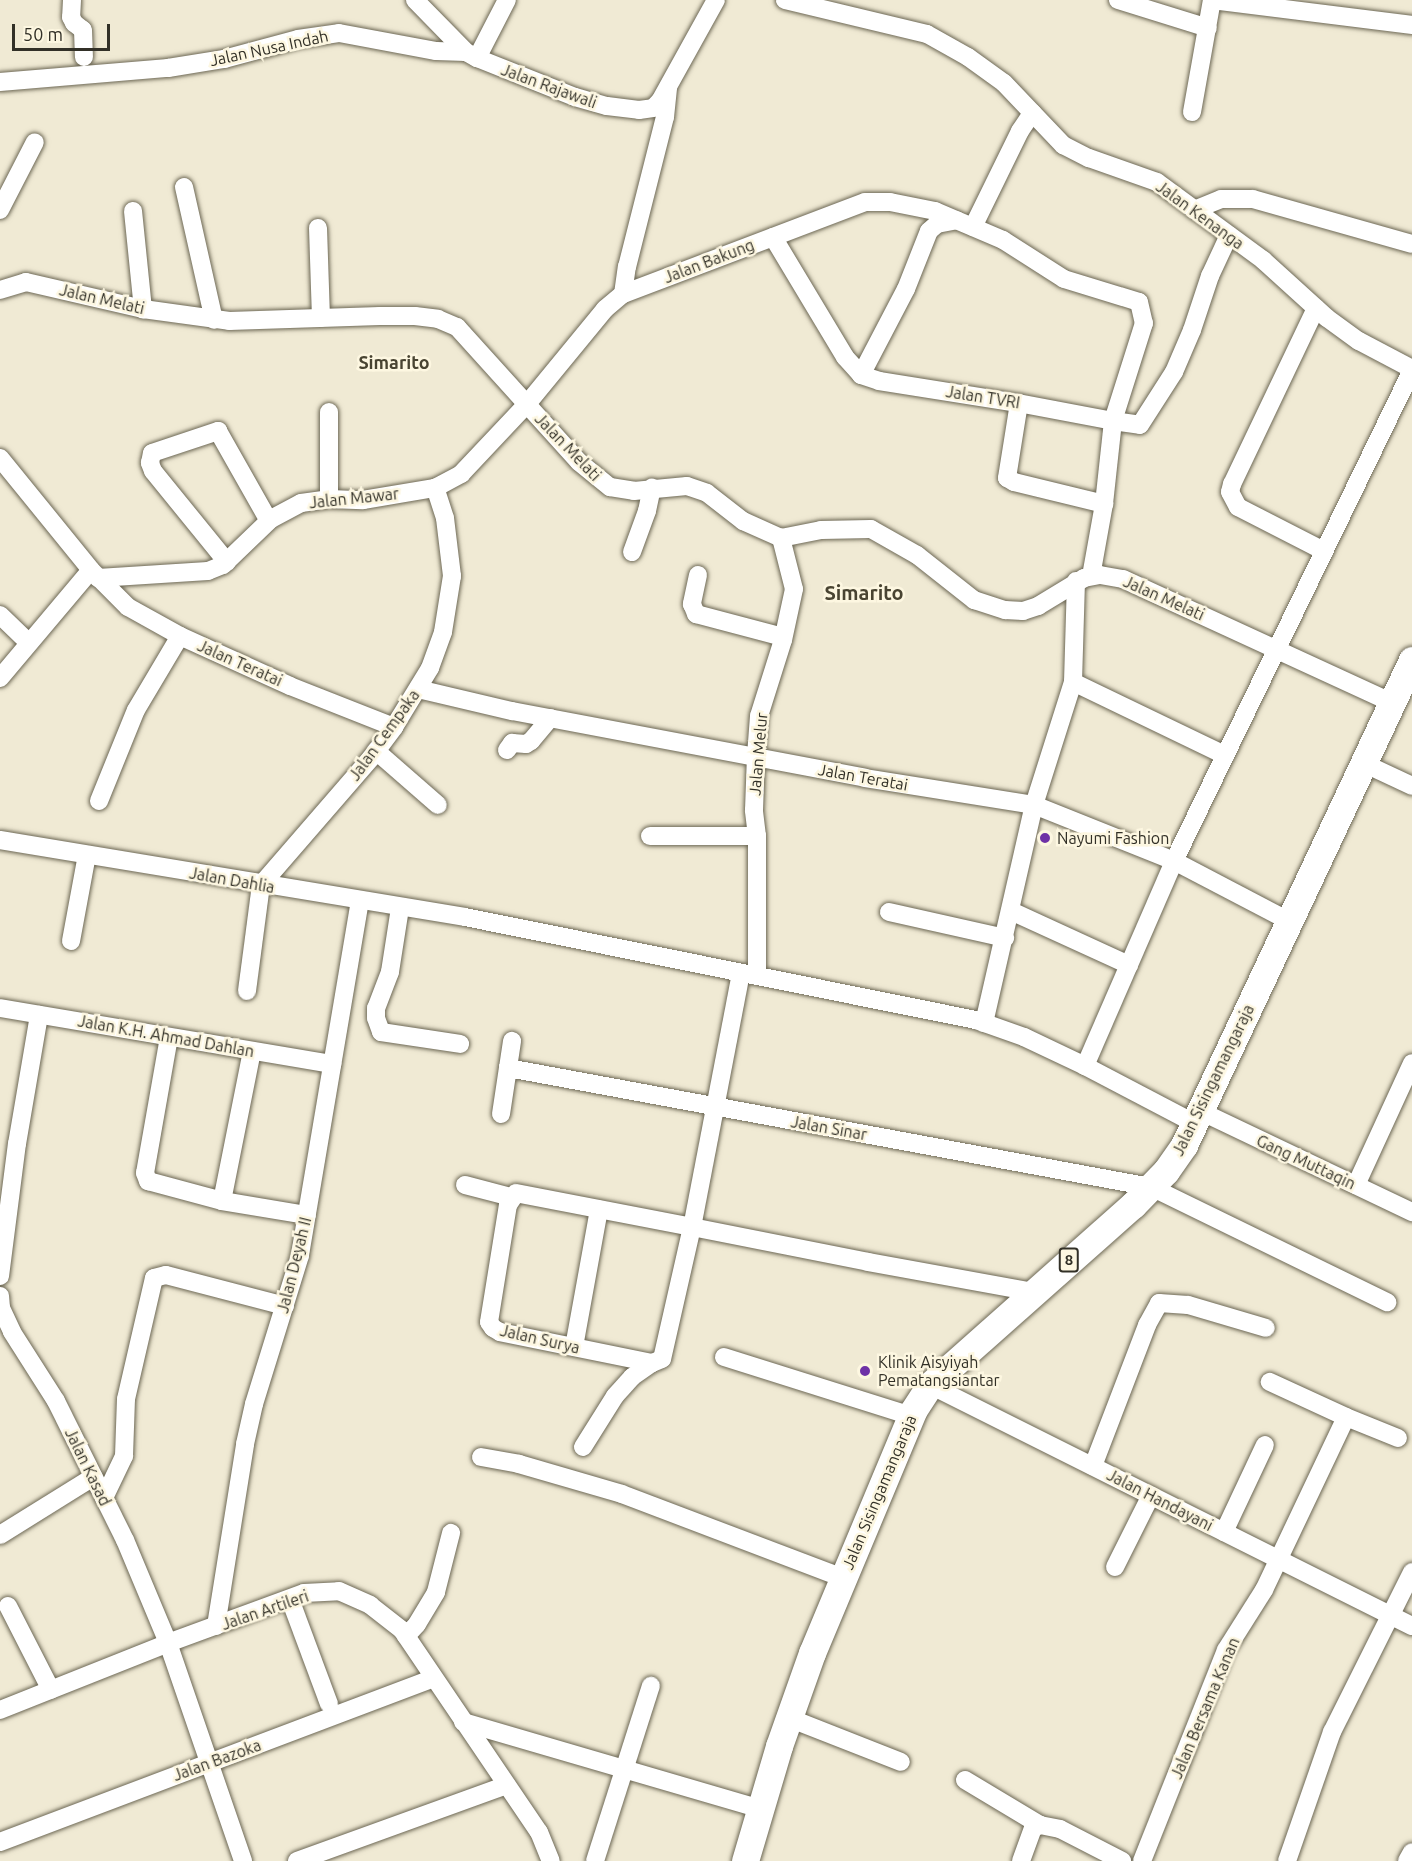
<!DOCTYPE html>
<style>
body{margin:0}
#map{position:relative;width:1412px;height:1861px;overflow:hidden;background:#f0ead4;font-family:Ubuntu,sans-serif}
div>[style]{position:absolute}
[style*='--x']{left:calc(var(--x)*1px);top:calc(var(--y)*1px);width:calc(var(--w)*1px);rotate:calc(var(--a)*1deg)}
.roads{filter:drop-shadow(0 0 2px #6c6754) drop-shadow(0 0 2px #6c6754)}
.minor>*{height:18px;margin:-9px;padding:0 9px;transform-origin:9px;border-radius:9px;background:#fff}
.highway>*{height:27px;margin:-13.5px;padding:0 13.5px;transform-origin:13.5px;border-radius:13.5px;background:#fff}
.dots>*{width:16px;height:16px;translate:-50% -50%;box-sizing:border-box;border:3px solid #fdf7e1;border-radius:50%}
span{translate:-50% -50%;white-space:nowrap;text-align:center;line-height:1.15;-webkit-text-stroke:5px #fdf7e1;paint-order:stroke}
.shield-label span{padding:2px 4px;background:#fdf7e1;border:2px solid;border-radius:4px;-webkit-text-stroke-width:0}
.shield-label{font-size:15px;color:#323027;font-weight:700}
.street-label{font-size:16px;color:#323027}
.poi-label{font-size:16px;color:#323027}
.left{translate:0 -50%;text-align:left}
.neighbourhood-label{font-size:18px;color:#494432;font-weight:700}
.quarter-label{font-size:20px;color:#494432;font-weight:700}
.scale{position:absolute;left:12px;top:24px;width:98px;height:27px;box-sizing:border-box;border:3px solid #323027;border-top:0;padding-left:8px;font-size:18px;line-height:21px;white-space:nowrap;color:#323027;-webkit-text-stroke:4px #fdf7e1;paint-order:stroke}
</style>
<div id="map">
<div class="roads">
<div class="minor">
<div style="--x:72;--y:0;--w:17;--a:93"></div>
<div style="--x:71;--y:17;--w:7;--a:63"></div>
<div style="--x:74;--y:23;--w:11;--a:38"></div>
<div style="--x:83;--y:30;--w:27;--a:88"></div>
<div style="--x:415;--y:0;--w:73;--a:45.6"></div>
<div style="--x:466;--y:52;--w:13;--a:29"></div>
<div style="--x:477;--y:58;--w:105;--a:21.7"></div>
<div style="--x:575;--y:97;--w:33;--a:16"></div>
<div style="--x:607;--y:106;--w:32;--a:7"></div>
<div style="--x:639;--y:110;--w:14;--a:-8"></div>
<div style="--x:653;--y:108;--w:10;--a:-45"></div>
<div style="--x:660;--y:101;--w:115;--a:-61"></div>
<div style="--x:785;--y:0;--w:146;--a:13.5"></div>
<div style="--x:927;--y:34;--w:47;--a:29.3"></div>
<div style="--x:968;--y:57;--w:44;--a:35.8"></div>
<div style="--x:1004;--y:83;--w:86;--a:46.4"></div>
<div style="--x:1063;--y:145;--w:29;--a:27"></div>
<div style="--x:1089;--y:158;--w:72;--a:19.4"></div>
<div style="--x:1157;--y:182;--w:132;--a:36.3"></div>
<div style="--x:1263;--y:260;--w:86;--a:42.2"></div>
<div style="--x:1327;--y:318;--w:39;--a:36"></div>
<div style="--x:1359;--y:341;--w:60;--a:27.8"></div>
<div style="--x:1118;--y:0;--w:94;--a:17.3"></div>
<div style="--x:1212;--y:0;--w:202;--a:7.1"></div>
<div style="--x:477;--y:58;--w:65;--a:-62.7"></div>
<div style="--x:0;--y:82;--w:169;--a:-4.8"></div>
<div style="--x:168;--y:68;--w:57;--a:-9.1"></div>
<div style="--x:224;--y:59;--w:77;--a:-15.1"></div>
<div style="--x:298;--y:39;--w:41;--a:-8.3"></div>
<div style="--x:339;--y:33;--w:99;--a:10.5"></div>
<div style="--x:436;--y:51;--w:30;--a:2"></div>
<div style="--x:1192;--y:112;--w:114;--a:-79.9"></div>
<div style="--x:184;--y:187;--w:136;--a:77.3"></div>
<div style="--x:0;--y:210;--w:76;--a:-62.8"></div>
<div style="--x:1194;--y:210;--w:29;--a:-22"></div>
<div style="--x:1221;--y:199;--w:32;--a:0"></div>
<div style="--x:1253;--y:199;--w:165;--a:15.8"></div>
<div style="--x:133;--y:211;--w:99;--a:84.2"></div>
<div style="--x:973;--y:227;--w:107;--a:-63.9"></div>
<div style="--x:1020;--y:131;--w:22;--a:-56"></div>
<div style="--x:318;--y:228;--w:90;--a:88.1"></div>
<div style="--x:773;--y:237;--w:140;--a:59"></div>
<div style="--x:845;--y:357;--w:24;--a:48"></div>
<div style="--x:861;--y:375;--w:19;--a:18"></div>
<div style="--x:879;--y:381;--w:141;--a:9"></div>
<div style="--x:1018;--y:403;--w:97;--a:10.7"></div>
<div style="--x:1113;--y:421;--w:83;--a:96.2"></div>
<div style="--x:1104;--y:504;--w:73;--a:100.2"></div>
<div style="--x:0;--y:290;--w:27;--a:-17"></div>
<div style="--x:26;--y:282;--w:120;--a:13"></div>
<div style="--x:143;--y:309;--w:87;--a:7.9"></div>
<div style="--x:229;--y:321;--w:151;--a:-1.9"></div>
<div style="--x:380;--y:316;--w:35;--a:0"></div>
<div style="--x:415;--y:316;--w:23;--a:7"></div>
<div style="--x:438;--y:319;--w:21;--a:23"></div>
<div style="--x:457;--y:327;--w:182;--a:47.9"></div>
<div style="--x:579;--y:462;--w:40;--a:39"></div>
<div style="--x:610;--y:487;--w:24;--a:9"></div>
<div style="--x:634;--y:491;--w:53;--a:-5.4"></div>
<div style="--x:687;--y:486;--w:21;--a:19"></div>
<div style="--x:707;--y:493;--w:46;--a:37.9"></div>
<div style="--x:743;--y:521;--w:42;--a:24.1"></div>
<div style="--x:781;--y:538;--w:41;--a:-11.3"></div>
<div style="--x:821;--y:530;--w:50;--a:-1.1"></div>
<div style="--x:871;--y:529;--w:53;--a:29.5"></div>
<div style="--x:917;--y:555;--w:73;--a:38.3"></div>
<div style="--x:974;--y:600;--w:33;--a:18"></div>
<div style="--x:1005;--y:610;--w:18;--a:3"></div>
<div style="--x:1023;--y:611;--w:16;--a:-18"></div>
<div style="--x:1038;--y:606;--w:54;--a:-31.3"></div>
<div style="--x:1084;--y:578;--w:16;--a:-11"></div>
<div style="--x:1100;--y:575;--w:23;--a:10"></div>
<div style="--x:1123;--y:579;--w:295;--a:24.7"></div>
<div style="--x:623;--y:294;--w:27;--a:-82"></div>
<div style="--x:627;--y:267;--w:155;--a:-75.8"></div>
<div style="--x:665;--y:117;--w:29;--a:-84"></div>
<div style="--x:1316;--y:308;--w:195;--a:115.5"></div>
<div style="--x:1232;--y:484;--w:8;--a:104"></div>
<div style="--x:1230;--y:492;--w:17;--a:62"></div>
<div style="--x:1238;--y:507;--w:97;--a:27.1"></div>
<div style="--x:861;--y:375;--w:97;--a:-62.4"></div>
<div style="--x:906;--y:289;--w:62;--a:-68.4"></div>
<div style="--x:929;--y:231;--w:11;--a:-41"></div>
<div style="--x:937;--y:224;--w:20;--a:-11"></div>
<div style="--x:1019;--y:403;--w:76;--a:99.1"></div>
<div style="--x:1007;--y:478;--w:8;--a:30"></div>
<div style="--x:1014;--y:482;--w:93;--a:13.7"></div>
<div style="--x:329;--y:412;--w:87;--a:90"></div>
<div style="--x:0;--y:458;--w:144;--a:50.9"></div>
<div style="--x:91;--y:570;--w:52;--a:45"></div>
<div style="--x:128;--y:607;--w:60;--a:29.1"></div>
<div style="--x:180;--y:636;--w:121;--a:24.4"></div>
<div style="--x:290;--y:686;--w:112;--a:21.5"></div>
<div style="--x:632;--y:552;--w:44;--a:-69.9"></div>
<div style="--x:647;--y:511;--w:24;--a:-78"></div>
<div style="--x:227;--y:562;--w:117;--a:-129.1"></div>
<div style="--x:153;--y:471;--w:9;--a:-111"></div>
<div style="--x:150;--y:463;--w:10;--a:-79"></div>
<div style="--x:152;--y:453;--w:70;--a:-18.4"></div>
<div style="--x:218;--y:431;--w:103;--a:60.5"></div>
<div style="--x:698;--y:575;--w:30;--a:102"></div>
<div style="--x:692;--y:604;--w:11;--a:68"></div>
<div style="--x:696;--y:614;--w:90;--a:14.8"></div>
<div style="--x:98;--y:578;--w:110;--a:-3.6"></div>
<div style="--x:208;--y:571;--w:16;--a:-22"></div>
<div style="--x:223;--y:565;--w:66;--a:-43.8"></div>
<div style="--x:271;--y:519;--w:34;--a:-28"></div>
<div style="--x:301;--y:503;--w:28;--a:-8"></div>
<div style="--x:329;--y:499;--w:34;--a:2"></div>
<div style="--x:363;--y:500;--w:73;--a:-9.5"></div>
<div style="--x:435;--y:488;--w:30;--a:-28"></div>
<div style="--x:461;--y:474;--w:96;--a:-46.7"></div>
<div style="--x:527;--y:404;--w:123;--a:-50.6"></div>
<div style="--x:605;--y:309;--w:23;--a:-40"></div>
<div style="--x:623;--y:294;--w:259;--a:-20.8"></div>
<div style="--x:865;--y:202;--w:25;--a:0"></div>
<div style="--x:890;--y:202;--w:46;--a:11.3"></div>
<div style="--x:935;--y:211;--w:74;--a:23.1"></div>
<div style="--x:1003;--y:240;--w:72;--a:32.6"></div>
<div style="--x:1064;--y:279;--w:78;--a:17"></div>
<div style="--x:1139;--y:302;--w:22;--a:77"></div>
<div style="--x:1144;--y:323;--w:103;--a:107.6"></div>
<div style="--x:1113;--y:421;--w:27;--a:8"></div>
<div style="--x:1140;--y:425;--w:63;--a:-57.3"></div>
<div style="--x:1174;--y:372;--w:46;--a:-66.8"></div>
<div style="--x:1192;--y:330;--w:57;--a:-71.6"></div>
<div style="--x:1210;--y:276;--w:45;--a:-65.1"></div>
<div style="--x:0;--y:615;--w:40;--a:44"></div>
<div style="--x:0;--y:678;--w:141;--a:-49.9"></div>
<div style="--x:1073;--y:682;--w:169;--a:25.7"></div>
<div style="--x:418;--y:689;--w:97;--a:13.2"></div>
<div style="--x:512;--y:711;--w:359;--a:10.7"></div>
<div style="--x:865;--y:778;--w:171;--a:9.1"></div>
<div style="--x:1034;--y:805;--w:151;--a:21.8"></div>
<div style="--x:1174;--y:861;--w:130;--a:27.6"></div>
<div style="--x:507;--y:750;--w:9;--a:-54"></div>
<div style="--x:512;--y:743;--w:14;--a:4"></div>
<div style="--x:526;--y:744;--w:6;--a:-31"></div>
<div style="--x:531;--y:741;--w:30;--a:-50"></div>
<div style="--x:376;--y:751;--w:82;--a:41.1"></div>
<div style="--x:1363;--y:763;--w:54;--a:25.1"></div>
<div style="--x:99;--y:801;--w:98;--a:-67.9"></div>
<div style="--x:136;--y:710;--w:86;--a:-59.3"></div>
<div style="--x:650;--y:836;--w:107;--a:0"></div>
<div style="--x:0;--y:840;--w:471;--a:9.4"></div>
<div style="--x:465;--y:917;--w:521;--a:11.4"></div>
<div style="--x:976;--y:1020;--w:51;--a:19.5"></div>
<div style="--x:1024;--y:1037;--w:68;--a:25.4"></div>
<div style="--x:1085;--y:1066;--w:123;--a:27.6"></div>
<div style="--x:400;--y:908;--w:65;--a:98.9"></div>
<div style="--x:390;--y:972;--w:39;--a:111"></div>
<div style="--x:376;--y:1008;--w:10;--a:90"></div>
<div style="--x:376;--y:1018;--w:15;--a:70"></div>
<div style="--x:381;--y:1032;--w:80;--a:8.6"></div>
<div style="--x:1011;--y:911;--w:130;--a:24.6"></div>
<div style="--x:889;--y:912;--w:119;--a:12.6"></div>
<div style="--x:71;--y:941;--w:87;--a:-79.5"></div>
<div style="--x:741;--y:973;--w:259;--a:100.9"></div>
<div style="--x:692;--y:1227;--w:135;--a:102.8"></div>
<div style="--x:662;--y:1359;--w:11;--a:158"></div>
<div style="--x:652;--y:1363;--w:155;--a:-168.5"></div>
<div style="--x:500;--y:1332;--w:8;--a:-150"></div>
<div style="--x:493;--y:1328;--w:7;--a:-124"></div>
<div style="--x:489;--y:1322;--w:119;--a:-80.8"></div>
<div style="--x:508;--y:1205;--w:14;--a:-56"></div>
<div style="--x:516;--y:1193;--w:179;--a:10.9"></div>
<div style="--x:692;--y:1227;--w:179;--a:11.2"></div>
<div style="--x:868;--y:1262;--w:168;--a:10.3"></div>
<div style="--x:757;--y:976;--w:140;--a:-90"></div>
<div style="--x:757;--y:836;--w:26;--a:-97"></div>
<div style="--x:754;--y:810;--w:54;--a:-87.9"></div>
<div style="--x:756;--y:756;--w:40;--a:-85.7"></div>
<div style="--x:759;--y:716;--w:80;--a:-72.5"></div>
<div style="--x:783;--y:640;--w:52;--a:-77.8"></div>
<div style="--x:794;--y:589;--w:53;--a:-104.3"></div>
<div style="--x:247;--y:991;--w:107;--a:-82.5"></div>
<div style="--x:261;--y:885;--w:168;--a:-49.1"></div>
<div style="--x:371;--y:758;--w:39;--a:-53"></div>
<div style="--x:394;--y:727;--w:69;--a:-58.6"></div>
<div style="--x:430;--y:668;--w:38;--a:-70"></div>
<div style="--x:443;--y:632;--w:57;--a:-80.9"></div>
<div style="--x:452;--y:576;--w:58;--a:-96.9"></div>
<div style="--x:445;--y:518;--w:32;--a:-108"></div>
<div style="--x:0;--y:1008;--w:337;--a:9.6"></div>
<div style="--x:984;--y:1023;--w:224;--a:-77.1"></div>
<div style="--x:1034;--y:805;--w:129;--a:-72.4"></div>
<div style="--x:1073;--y:682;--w:101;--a:-88.3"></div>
<div style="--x:169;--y:1037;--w:138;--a:100"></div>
<div style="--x:145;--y:1173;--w:9;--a:69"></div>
<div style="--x:148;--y:1181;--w:77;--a:15.1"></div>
<div style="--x:222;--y:1201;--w:86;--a:9.4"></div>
<div style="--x:1085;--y:1066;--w:223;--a:-66.5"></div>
<div style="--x:1174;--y:861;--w:546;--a:-64.14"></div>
<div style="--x:508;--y:1068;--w:654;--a:10.49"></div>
<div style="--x:1151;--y:1187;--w:263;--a:26"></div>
<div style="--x:1200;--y:1111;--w:235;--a:25.5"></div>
<div style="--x:501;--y:1114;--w:74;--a:-81.4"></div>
<div style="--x:465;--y:1185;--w:48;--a:14.6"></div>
<div style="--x:1356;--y:1185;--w:134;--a:-65.3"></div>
<div style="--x:222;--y:1201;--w:153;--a:-78.7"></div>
<div style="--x:0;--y:1276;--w:133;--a:-82.7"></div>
<div style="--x:17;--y:1144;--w:131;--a:-80.3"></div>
<div style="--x:0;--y:1296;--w:12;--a:85"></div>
<div style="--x:1;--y:1308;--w:26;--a:65"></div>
<div style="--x:12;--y:1332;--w:82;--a:57.5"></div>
<div style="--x:56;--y:1401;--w:155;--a:63.6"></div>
<div style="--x:125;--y:1540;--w:112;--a:67.3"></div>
<div style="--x:168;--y:1643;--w:231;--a:71"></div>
<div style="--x:574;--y:1347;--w:140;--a:-79.7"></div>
<div style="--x:724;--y:1357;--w:196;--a:17.5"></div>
<div style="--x:930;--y:1385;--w:539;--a:26.57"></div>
<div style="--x:1346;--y:1417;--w:56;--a:22"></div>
<div style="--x:583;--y:1447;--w:60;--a:-57.9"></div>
<div style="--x:615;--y:1396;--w:25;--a:-48"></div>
<div style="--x:632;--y:1377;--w:24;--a:-35"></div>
<div style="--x:481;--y:1457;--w:39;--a:10"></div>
<div style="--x:519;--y:1464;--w:107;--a:16.2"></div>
<div style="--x:622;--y:1494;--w:236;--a:20.8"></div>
<div style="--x:1093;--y:1466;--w:151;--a:-69"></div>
<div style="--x:1147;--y:1325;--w:25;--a:-61"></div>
<div style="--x:1159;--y:1303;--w:29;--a:4"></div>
<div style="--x:1188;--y:1305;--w:81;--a:16.4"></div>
<div style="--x:104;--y:1498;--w:47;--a:-64.5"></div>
<div style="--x:124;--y:1456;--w:57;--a:-88"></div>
<div style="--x:126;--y:1399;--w:124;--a:-77"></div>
<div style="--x:154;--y:1278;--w:12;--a:-14"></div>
<div style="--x:166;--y:1275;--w:123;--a:14.6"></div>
<div style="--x:1224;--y:1532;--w:96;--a:-64.8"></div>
<div style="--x:0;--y:1535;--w:110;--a:-31.9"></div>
<div style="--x:1115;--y:1567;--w:80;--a:-63.4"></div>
<div style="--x:290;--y:1599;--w:112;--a:69.6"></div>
<div style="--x:8;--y:1606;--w:94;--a:62.9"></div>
<div style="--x:216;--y:1626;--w:184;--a:-80.9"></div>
<div style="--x:245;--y:1444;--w:41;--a:-77.3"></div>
<div style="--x:254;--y:1404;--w:156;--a:-72.8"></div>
<div style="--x:300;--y:1255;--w:359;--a:-80.4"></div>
<div style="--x:406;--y:1636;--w:16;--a:-47"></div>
<div style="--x:417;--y:1624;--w:37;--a:-59"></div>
<div style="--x:436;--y:1592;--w:61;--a:-75.7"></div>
<div style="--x:0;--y:1710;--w:181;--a:-21.7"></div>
<div style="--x:168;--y:1643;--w:145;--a:-20.2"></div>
<div style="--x:304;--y:1593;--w:35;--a:-3"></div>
<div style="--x:339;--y:1591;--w:34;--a:24"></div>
<div style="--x:370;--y:1605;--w:41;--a:38"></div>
<div style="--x:402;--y:1630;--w:244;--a:55.9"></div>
<div style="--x:539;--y:1832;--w:31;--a:68"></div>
<div style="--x:789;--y:1718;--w:120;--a:21.4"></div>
<div style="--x:463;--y:1722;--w:309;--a:16.3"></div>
<div style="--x:965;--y:1780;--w:87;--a:31"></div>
<div style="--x:1040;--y:1825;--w:20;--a:11"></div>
<div style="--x:1060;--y:1829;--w:70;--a:27.3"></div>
<div style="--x:0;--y:1842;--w:463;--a:-20.7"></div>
<div style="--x:297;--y:1861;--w:223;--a:-19.9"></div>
<div style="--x:595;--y:1861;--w:184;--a:-72.3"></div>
<div style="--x:1021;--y:1861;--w:35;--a:-70"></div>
<div style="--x:1033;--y:1828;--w:8;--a:-23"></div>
<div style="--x:1142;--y:1861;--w:227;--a:-68.3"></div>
<div style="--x:1226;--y:1650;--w:71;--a:-57.7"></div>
<div style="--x:1264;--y:1590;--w:191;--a:-64.6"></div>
<div style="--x:1346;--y:1417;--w:84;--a:-155.3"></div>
<div style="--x:1287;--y:1861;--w:137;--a:-70.8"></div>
<div style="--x:1332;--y:1732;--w:179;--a:-63.4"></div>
<div style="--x:1407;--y:1861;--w:10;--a:-61"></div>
</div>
<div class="highway">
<div style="--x:745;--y:1861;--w:120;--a:-73.5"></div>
<div style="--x:779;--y:1746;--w:99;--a:-70.5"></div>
<div style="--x:812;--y:1653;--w:262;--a:-67.3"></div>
<div style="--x:913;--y:1411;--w:31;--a:-57"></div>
<div style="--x:930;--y:1385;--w:271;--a:-41.6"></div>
<div style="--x:1133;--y:1205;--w:47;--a:-45.9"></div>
<div style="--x:1166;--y:1171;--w:32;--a:-55"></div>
<div style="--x:1184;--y:1145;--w:536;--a:-64.82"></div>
</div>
</div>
<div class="dots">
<div style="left:1045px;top:838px;background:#6e31a6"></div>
<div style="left:865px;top:1371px;background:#6e31a6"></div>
</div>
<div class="shield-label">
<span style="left:1069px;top:1260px">8</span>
</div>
<div class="street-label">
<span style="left:269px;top:48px;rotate:-12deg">Jalan Nusa Indah</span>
<span style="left:549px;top:86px;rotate:20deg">Jalan Rajawali</span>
<span style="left:1200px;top:215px;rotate:36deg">Jalan Kenanga</span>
<span style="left:709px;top:261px;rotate:-21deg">Jalan Bakung</span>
<span style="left:102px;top:299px;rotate:13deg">Jalan Melati</span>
<span style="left:983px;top:397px;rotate:9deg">Jalan TVRI</span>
<span style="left:568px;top:447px;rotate:46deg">Jalan Melati</span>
<span style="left:354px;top:498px;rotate:-6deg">Jalan Mawar</span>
<span style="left:1164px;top:598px;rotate:24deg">Jalan Melati</span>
<span style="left:240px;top:663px;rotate:24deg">Jalan Teratai</span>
<span style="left:384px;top:735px;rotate:-54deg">Jalan Cempaka</span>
<span style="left:758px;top:754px;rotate:-85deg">Jalan Melur</span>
<span style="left:863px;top:777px;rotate:10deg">Jalan Teratai</span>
<span style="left:232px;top:880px;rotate:10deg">Jalan Dahlia</span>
<span style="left:166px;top:1036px;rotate:10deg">Jalan K.H. Ahmad Dahlan</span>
<span style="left:1213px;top:1080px;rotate:-64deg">Jalan Sisingamangaraja</span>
<span style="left:829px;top:1128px;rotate:10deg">Jalan Sinar</span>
<span style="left:1306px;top:1162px;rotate:25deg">Gang Muttaqin</span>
<span style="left:294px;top:1265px;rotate:-76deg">Jalan Deyah II</span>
<span style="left:540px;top:1339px;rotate:13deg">Jalan Surya</span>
<span style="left:88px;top:1467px;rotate:64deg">Jalan Kasad</span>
<span style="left:879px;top:1492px;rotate:-67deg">Jalan Sisingamangaraja</span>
<span style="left:1160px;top:1500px;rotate:27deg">Jalan Handayani</span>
<span style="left:265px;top:1610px;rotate:-19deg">Jalan Artileri</span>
<span style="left:1205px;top:1708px;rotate:-67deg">Jalan Bersama Kanan</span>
<span style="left:217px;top:1760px;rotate:-20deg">Jalan Bazoka</span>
</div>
<div class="poi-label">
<span class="left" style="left:1057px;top:838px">Nayumi Fashion</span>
<span class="left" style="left:878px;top:1371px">Klinik Aisyiyah<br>Pematangsiantar</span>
</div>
<div class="neighbourhood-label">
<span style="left:394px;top:362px">Simarito</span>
</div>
<div class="quarter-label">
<span style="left:864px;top:592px">Simarito</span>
</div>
<div class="scale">50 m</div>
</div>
